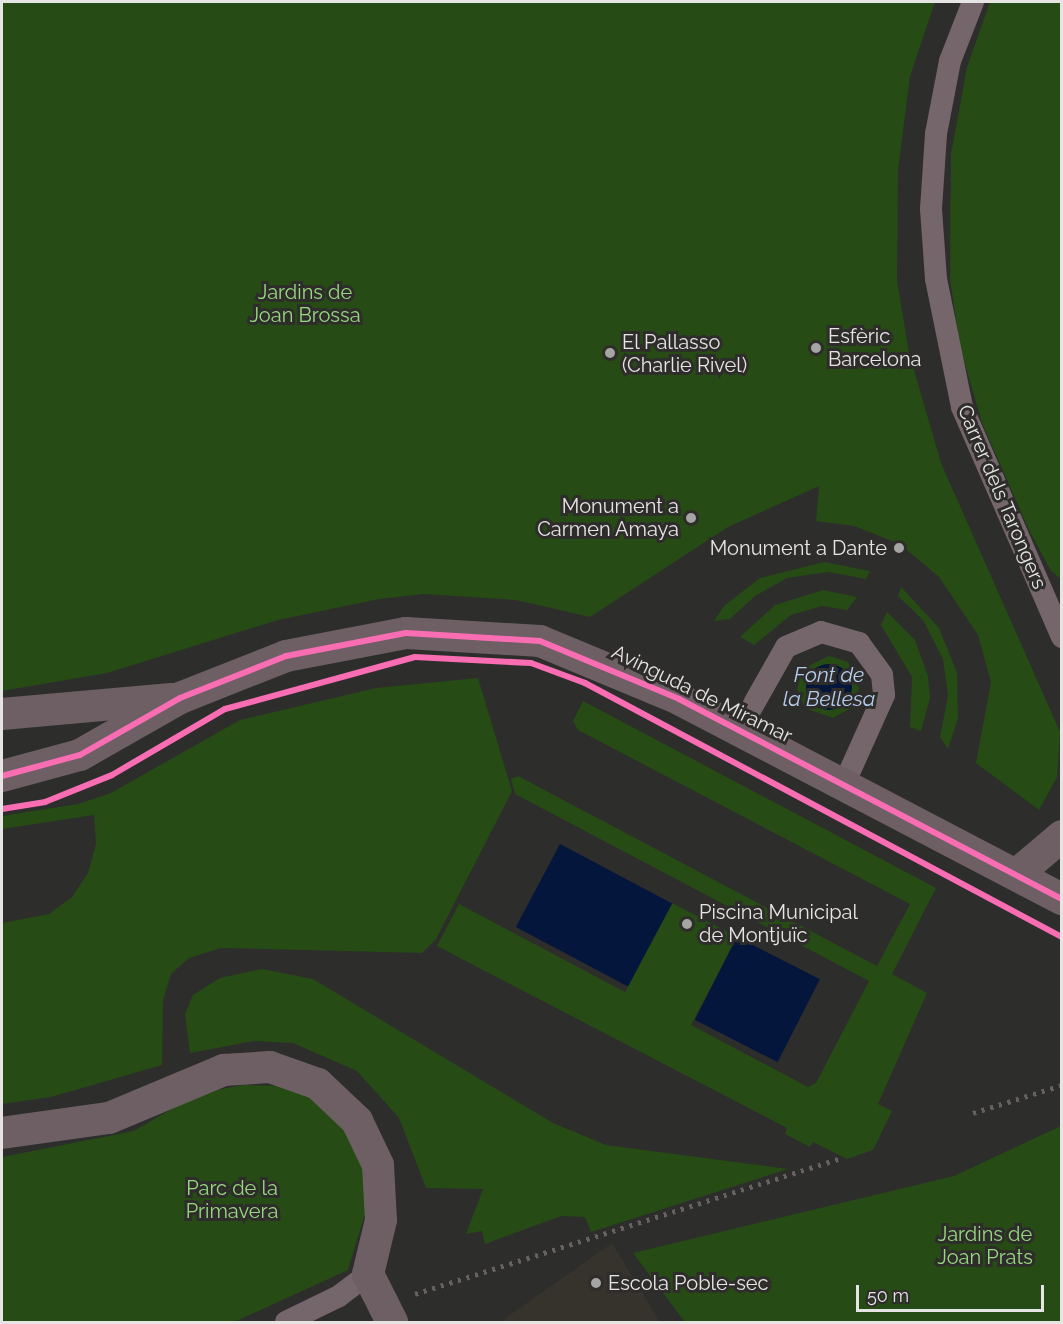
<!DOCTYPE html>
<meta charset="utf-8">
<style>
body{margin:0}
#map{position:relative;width:1063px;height:1324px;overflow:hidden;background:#2d2d2c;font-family:Raleway,sans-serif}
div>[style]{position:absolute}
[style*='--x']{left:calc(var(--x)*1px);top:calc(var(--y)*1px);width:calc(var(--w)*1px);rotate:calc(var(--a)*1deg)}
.built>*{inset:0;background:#36332c}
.green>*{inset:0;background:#264b15}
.water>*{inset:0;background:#04163c;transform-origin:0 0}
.round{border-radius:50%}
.street>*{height:22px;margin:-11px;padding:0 11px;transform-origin:11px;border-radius:11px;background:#75666c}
.secondary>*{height:32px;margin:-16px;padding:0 16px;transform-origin:16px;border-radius:16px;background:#6d5f63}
.rail>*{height:4.5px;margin-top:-2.25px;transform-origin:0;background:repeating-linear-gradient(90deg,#686163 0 3px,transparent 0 9px)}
.cycleway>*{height:6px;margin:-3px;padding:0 3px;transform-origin:3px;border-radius:3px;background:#f96db3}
.dots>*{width:16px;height:16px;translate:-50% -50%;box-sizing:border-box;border:3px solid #2e2d2b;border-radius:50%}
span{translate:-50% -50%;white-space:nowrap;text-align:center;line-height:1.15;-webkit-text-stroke:6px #2e2d2b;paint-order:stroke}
.park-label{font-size:20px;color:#97d97f}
.poi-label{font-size:20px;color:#e6e5e4}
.left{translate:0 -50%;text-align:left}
.right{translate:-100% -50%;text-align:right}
.street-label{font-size:20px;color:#e6e5e4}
.water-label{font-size:21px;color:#b4ccee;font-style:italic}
.frame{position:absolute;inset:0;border:3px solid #e6e5e4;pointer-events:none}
.scale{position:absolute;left:856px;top:1285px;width:188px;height:27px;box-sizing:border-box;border:3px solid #e6e5e4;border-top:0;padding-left:8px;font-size:18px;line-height:21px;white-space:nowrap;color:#e6e5e4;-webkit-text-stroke:4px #2e2d2b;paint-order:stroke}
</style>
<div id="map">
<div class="built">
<div style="clip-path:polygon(612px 1243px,660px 1322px,500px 1322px)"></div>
</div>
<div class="green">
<div style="clip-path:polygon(2px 2px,935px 2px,910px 76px,898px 170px,897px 280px,909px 353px,941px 463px,1060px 732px,1057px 777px,1039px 810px,976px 763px,991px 682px,978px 635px,939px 577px,900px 544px,854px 526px,816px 521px,819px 486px,728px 527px,590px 617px,516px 600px,424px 594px,379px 599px,278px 620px,107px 673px,2px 691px)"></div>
<div style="clip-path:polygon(990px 2px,1061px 2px,1061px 579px,1051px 571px,1029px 530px,982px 423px,960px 347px,950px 279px,951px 154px,967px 67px)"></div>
<div style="clip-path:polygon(824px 562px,870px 571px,866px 579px,828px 572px,787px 578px,755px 596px,730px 619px,714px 621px,724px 606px,760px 578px)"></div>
<div style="clip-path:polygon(901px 587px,939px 628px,957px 673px,958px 718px,948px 749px,940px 737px,948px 696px,943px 659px,923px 620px,898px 596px)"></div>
<div style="clip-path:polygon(823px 590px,857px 597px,847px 610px,822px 606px,791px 615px,754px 645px,740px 637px,775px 605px)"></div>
<div style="clip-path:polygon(887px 612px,915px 640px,928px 676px,930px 698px,921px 731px,910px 727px,912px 677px,881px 625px)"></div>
<div style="clip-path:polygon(evenodd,829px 656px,848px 662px,859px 689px,851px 708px,833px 718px,805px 708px,797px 689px,802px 669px,829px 656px,825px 664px,845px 671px,852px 685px,818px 707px,808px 697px,806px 683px,812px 670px,825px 664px)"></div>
<div style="clip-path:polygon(478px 678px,512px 791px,436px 939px,422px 953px,221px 948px,189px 958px,171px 974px,163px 1000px,162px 1065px,51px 1097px,2px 1104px,2px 923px,49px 914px,72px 897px,88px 873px,96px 844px,94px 815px,2px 829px,2px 816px,78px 804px,111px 793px,240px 720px,376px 688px)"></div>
<div style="clip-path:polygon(583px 701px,936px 888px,892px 974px,927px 993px,878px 1104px,892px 1111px,873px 1150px,847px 1159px,813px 1142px,810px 1147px,785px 1134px,787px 1128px,437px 946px,459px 904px,625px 992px,672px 903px,737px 937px,691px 1025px,808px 1087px,816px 1083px,869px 981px,515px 794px,511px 779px,518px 776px,877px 966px,910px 904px,578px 730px,573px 721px)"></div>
<div style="clip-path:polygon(262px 969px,313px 979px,553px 1123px,606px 1145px,788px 1169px,591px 1232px,585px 1217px,561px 1216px,485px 1244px,482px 1231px,466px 1234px,483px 1189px,426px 1188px,399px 1118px,357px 1071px,293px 1043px,254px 1041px,190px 1053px,185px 1014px,193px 995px,220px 978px)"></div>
<div style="clip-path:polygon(244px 1085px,286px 1086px,321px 1103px,346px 1126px,364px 1167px,367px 1207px,348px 1270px,234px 1322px,2px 1322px,2px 1157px,134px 1131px,199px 1093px)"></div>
<div style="clip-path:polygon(1061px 1126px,1061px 1322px,685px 1322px,633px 1253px,954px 1176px)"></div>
</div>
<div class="water">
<div class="round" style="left:806px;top:664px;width:46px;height:46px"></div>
<div style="left:560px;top:844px;width:127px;height:94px;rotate:28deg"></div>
<div style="left:737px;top:937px;width:93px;height:93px;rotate:27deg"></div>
</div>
<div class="street">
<div style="--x:973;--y:2;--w:63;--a:111.3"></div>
<div style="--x:950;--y:61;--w:74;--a:100.9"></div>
<div style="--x:936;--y:134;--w:75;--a:93.8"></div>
<div style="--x:931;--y:209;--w:70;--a:85.9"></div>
<div style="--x:936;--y:279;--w:131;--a:78.5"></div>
<div style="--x:962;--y:407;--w:251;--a:66.5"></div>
<div style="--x:739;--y:730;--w:95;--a:-60.5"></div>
<div style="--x:786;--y:647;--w:38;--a:-23"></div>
<div style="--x:821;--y:632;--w:40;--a:16"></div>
<div style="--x:859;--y:643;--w:39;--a:54"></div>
<div style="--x:882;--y:675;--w:20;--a:84"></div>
<div style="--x:884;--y:695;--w:98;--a:114.2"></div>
<div style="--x:286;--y:1322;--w:59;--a:-26.1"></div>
<div style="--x:339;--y:1296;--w:36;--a:-37"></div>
</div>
<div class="secondary">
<div style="--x:2;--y:714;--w:170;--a:-5.1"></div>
<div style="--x:2;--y:776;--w:81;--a:-15.1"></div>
<div style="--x:80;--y:755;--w:115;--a:-29.7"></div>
<div style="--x:180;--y:698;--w:114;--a:-21.6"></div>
<div style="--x:286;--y:656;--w:122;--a:-10.9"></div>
<div style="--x:406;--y:633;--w:134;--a:3.4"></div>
<div style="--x:540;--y:641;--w:151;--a:22.6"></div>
<div style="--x:679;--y:699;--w:432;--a:27.6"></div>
<div style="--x:1017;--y:874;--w:59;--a:-40.2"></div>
<div style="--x:2;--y:1133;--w:108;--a:-8"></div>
<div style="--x:109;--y:1118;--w:125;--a:-22.7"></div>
<div style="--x:224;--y:1070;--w:46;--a:-3.7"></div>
<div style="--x:270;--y:1067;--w:51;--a:19.5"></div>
<div style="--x:318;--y:1084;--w:54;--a:43.5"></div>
<div style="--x:357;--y:1121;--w:49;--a:64.5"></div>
<div style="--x:378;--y:1165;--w:55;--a:86.9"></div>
<div style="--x:381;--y:1220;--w:56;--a:103.5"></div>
<div style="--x:368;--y:1274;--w:54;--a:63.4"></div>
</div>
<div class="rail">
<div style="--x:973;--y:1113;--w:93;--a:-17.5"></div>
<div style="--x:415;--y:1294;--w:446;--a:-17.7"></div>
</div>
<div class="cycleway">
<div style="--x:2;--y:776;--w:81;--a:-15.1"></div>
<div style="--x:80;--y:755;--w:115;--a:-29.7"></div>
<div style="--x:180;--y:698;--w:114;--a:-21.6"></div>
<div style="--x:286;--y:656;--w:122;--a:-10.9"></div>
<div style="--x:406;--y:633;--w:134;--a:3.4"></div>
<div style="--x:540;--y:641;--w:151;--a:22.6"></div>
<div style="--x:679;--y:699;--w:432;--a:27.6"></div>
<div style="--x:2;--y:809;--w:44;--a:-9.2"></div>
<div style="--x:45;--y:802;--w:72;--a:-21.9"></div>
<div style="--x:112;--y:775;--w:131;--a:-30.3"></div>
<div style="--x:225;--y:709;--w:197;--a:-15.3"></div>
<div style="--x:415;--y:657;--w:116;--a:3"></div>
<div style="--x:531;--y:663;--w:58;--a:20.3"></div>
<div style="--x:585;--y:683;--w:540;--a:28.04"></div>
</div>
<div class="dots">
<div style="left:816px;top:348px;background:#a5a5a4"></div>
<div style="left:610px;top:353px;background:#a5a5a4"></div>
<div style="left:691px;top:518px;background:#a5a5a4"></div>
<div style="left:899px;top:548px;background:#a5a5a4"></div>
<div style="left:687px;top:924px;background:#a5a5a4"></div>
<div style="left:596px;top:1283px;background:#a5a5a4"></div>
</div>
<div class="park-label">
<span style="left:305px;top:304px">Jardins de<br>Joan Brossa</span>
<span style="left:232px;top:1200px">Parc de la<br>Primavera</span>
<span style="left:985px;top:1246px">Jardins de<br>Joan Prats</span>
</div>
<div class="poi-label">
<span class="left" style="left:828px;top:348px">Esfèric<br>Barcelona</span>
<span class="left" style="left:622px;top:354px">El Pallasso<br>(Charlie Rivel)</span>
<span class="right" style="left:679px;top:518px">Monument a<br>Carmen Amaya</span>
<span class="right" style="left:887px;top:548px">Monument a Dante</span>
<span class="left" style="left:699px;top:924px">Piscina Municipal<br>de Montjuïc</span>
<span class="left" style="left:608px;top:1283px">Escola Poble-sec</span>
</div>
<div class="street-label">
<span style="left:1002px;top:497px;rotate:67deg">Carrer dels Tarongers</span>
<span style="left:702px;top:694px;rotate:26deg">Avinguda de Miramar</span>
</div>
<div class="water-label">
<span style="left:829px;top:687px">Font de<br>la Bellesa</span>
</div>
<div class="frame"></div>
<div class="scale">50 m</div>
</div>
